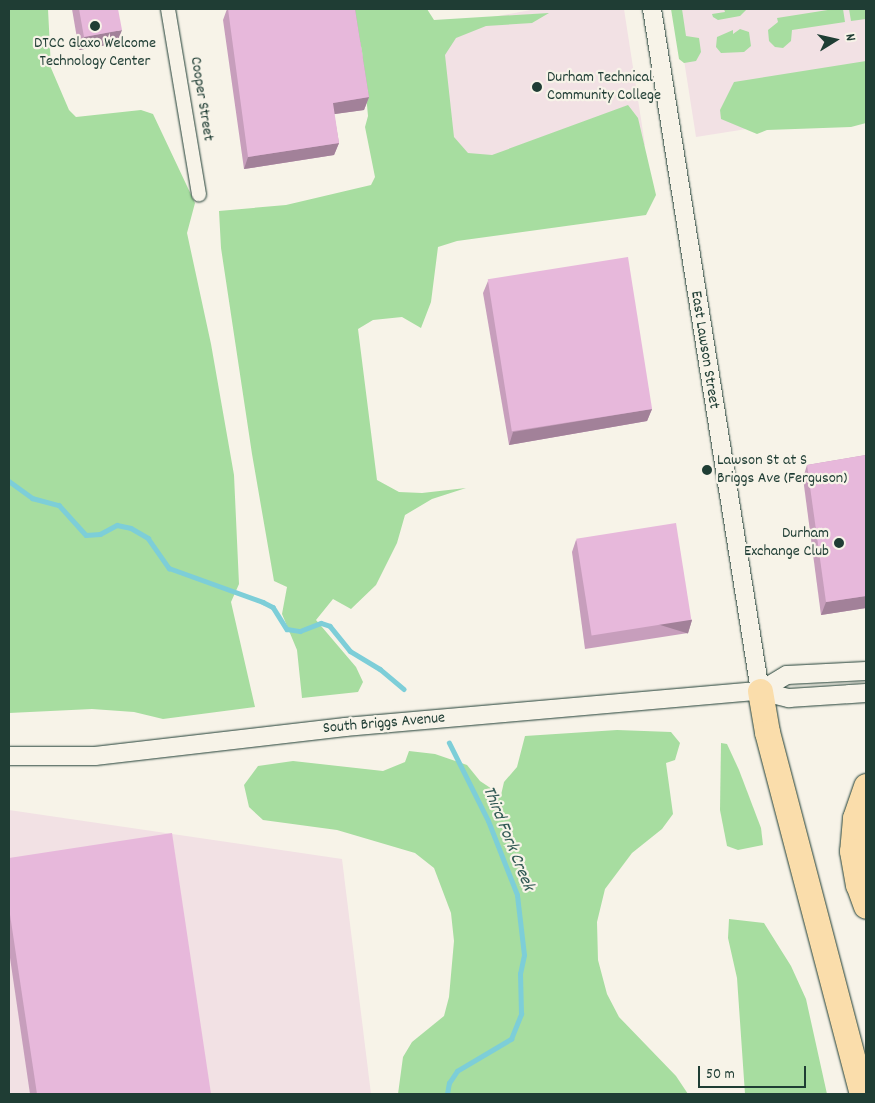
<!DOCTYPE html>
<style>
body{margin:0}
#map{position:relative;width:875px;height:1103px;overflow:hidden;background:#f7f3e8;font-family:Dekko,sans-serif}
div>[style]{position:absolute}
[style*='--x']{left:calc(var(--x)*1px);top:calc(var(--y)*1px);width:calc(var(--w)*1px);rotate:calc(var(--a)*1deg)}
.built>*{inset:0;background:#f2e1e4}
.green>*{inset:0;background:#a7dda0}
.stream>*{height:4.5px;margin:-2.25px;padding:0 2.25px;transform-origin:2.25px;border-radius:2.25px;background:#7dced8}
.roads{filter:drop-shadow(0 0 1px #1f3d34) drop-shadow(0 0 1px #1f3d34)}
.minor>*{height:14px;margin:-7px;padding:0 7px;transform-origin:7px;border-radius:7px;background:#f7f3e8}
.tertiary>*{height:18px;margin:-9px;padding:0 9px;transform-origin:9px;border-radius:9px;background:#f7f3e8}
.motorway>*{height:25px;margin:-12.5px;padding:0 12.5px;transform-origin:12.5px;border-radius:12.5px;background:#faddab}
.wall>*{inset:0;background:#c79ebc}
.shaded-wall>*{inset:0;background:#a28199;transform-origin:0 0}
.building>*{inset:0;background:#e7b8db;transform-origin:0 0}
.dots>*{width:14px;height:14px;translate:-50% -50%;box-sizing:border-box;border:2px solid #f7f3e8;border-radius:50%}
span{translate:-50% -50%;white-space:nowrap;text-align:center;line-height:1.15;-webkit-text-stroke:4.5px #f7f3e8;paint-order:stroke}
.poi-label{font-size:16px;color:#1f3d34}
.left{translate:0 -50%;text-align:left}
.right{translate:-100% -50%;text-align:right}
.street-label{font-size:16px;color:#1f3d34}
.water-label{font-size:18px;color:#325a55;font-style:italic}
.frame{position:absolute;inset:0;border:10px solid #1f3d34;pointer-events:none}
.north{position:absolute;left:810px;top:15px;width:50px;height:50px;-webkit-text-stroke:4px #f7f3e8;paint-order:stroke;rotate:80deg;font-size:14px;font-weight:700;line-height:20px;text-align:center;color:#1f3d34}
.north::after{content:'';display:block;margin:auto;width:18px;height:22px;background:#1f3d34;clip-path:polygon(50% 0,100% 100%,50% 72%,0 100%)}
.scale{position:absolute;left:698px;top:1066px;width:108px;height:22px;box-sizing:border-box;border:2px solid #1f3d34;border-top:0;padding-left:6px;font-size:15px;line-height:18px;white-space:nowrap;color:#1f3d34;-webkit-text-stroke:4px #f7f3e8;paint-order:stroke}
</style>
<div id="map">
<div class="built">
<div style="clip-path:polygon(536px 9px,624px 9px,645px 145px,451px 176px,429px 29px)"></div>
<div style="clip-path:polygon(676px 9px,866px 9px,866px 110px,696px 137px)"></div>
<div style="clip-path:polygon(9px 810px,342px 859px,371px 1094px,9px 1094px)"></div>
</div>
<div class="green">
<div style="clip-path:polygon(9px 9px,48px 9px,51px 68px,69px 110px,76px 117px,141px 110px,153px 114px,195px 203px,187px 233px,211px 344px,234px 475px,239px 584px,231px 602px,255px 707px,163px 719px,134px 712px,92px 709px,9px 713px)"></div>
<div style="clip-path:polygon(353px 9px,427px 9px,434px 20px,549px 13px,532px 23px,486px 26px,456px 38px,445px 55px,454px 137px,468px 153px,492px 155px,628px 105px,638px 118px,656px 195px,646px 215px,457px 241px,438px 247px,431px 302px,421px 328px,402px 317px,373px 320px,358px 329px,377px 480px,399px 492px,422px 493px,466px 488px,432px 499px,405px 515px,397px 543px,376px 585px,351px 609px,333px 599px,316px 620px,356px 667px,363px 682px,358px 692px,302px 698px,297px 650px,282px 614px,287px 587px,274px 581px,252px 454px,221px 248px,219px 211px,286px 205px,371px 185px,375px 177px,365px 127px,368px 116px,362px 51px)"></div>
<div style="clip-path:polygon(671px 9px,682px 9px,686px 36px,699px 38px,701px 52px,696px 61px,684px 63px,679px 59px)"></div>
<div style="clip-path:polygon(724px 9px,734px 10px,747px 9px,740px 16px,718px 20px,713px 17px,712px 14px,725px 12px)"></div>
<div style="clip-path:polygon(834px 9px,843px 9px,845px 22px,792px 30px,791px 41px,783px 48px,775px 47px,769px 41px,768px 30px,778px 22px,777px 18px)"></div>
<div style="clip-path:polygon(849px 9px,866px 9px,866px 19px,851px 21px)"></div>
<div style="clip-path:polygon(733px 30px,733px 34px,740px 29px,749px 32px,751px 46px,744px 52px,721px 53px,716px 47px,717px 37px)"></div>
<div style="clip-path:polygon(866px 61px,866px 123px,851px 127px,767px 130px,757px 134px,721px 119px,720px 110px,734px 82px)"></div>
<div style="clip-path:polygon(617px 730px,671px 732px,680px 743px,675px 760px,666px 763px,673px 814px,662px 829px,632px 853px,605px 889px,597px 922px,598px 960px,607px 994px,619px 1017px,676px 1076px,688px 1094px,398px 1094px,403px 1057px,412px 1042px,444px 1016px,449px 997px,454px 941px,451px 913px,434px 868px,415px 853px,337px 830px,263px 820px,249px 807px,244px 785px,258px 766px,293px 761px,383px 771px,405px 762px,409px 751px,435px 754px,467px 765px,480px 781px,501px 795px,504px 782px,517px 767px,525px 736px)"></div>
<div style="clip-path:polygon(721px 743px,727px 744px,739px 770px,761px 828px,763px 845px,738px 850px,727px 846px,720px 810px)"></div>
<div style="clip-path:polygon(729px 919px,764px 923px,791px 966px,806px 999px,827px 1094px,745px 1094px,737px 978px,728px 938px)"></div>
</div>
<div class="stream">
<div style="--x:9;--y:481;--w:29;--a:36"></div>
<div style="--x:32;--y:498;--w:28;--a:15"></div>
<div style="--x:59;--y:505;--w:40;--a:48"></div>
<div style="--x:86;--y:535;--w:14;--a:-4"></div>
<div style="--x:100;--y:534;--w:19;--a:-28"></div>
<div style="--x:117;--y:525;--w:14;--a:12"></div>
<div style="--x:131;--y:528;--w:20;--a:30"></div>
<div style="--x:148;--y:538;--w:37;--a:55"></div>
<div style="--x:169;--y:568;--w:100;--a:19.9"></div>
<div style="--x:263;--y:602;--w:11;--a:27"></div>
<div style="--x:273;--y:607;--w:26;--a:58"></div>
<div style="--x:287;--y:629;--w:13;--a:9"></div>
<div style="--x:300;--y:631;--w:22;--a:-21"></div>
<div style="--x:321;--y:623;--w:9;--a:18"></div>
<div style="--x:330;--y:626;--w:32;--a:51"></div>
<div style="--x:350;--y:651;--w:35;--a:31"></div>
<div style="--x:380;--y:669;--w:31;--a:40"></div>
<div style="--x:447;--y:1094;--w:11;--a:-80"></div>
<div style="--x:449;--y:1083;--w:14;--a:-56"></div>
<div style="--x:457;--y:1071;--w:63;--a:-30.7"></div>
<div style="--x:511;--y:1039;--w:27;--a:-68"></div>
<div style="--x:521;--y:1014;--w:40;--a:-91.4"></div>
<div style="--x:520;--y:974;--w:19;--a:-78"></div>
<div style="--x:524;--y:955;--w:60;--a:-96.7"></div>
<div style="--x:517;--y:895;--w:79;--a:-111.4"></div>
<div style="--x:488;--y:821;--w:87;--a:-116.6"></div>
</div>
<div class="roads">
<div class="minor">
<div style="--x:168;--y:9;--w:188;--a:80.5"></div>
</div>
<div class="tertiary">
<div style="--x:652;--y:9;--w:690;--a:81"></div>
<div style="--x:760;--y:691;--w:31;--a:-31"></div>
<div style="--x:787;--y:675;--w:79;--a:-2.9"></div>
<div style="--x:9;--y:756;--w:86;--a:0"></div>
<div style="--x:95;--y:756;--w:252;--a:-6.6"></div>
<div style="--x:345;--y:727;--w:417;--a:-5"></div>
<div style="--x:760;--y:691;--w:30;--a:14"></div>
<div style="--x:789;--y:698;--w:77;--a:-3.7"></div>
</div>
<div class="motorway">
<div style="--x:760;--y:691;--w:42;--a:80.3"></div>
<div style="--x:767;--y:732;--w:374;--a:75.3"></div>
<div style="--x:866;--y:786;--w:34;--a:109"></div>
<div style="--x:855;--y:818;--w:33;--a:95"></div>
<div style="--x:852;--y:851;--w:34;--a:80"></div>
<div style="--x:858;--y:884;--w:23;--a:70"></div>
</div>
</div>
<div class="wall">
<div style="clip-path:polygon(72px 9px,118px 9px,117px 43px,79px 50px)"></div>
<div style="clip-path:polygon(227px 9px,355px 9px,369px 97px,364px 110px,334px 114px,339px 143px,334px 155px,244px 169px,223px 20px)"></div>
<div style="clip-path:polygon(488px 281px,652px 409px,647px 421px,509px 445px,483px 293px)"></div>
<div style="clip-path:polygon(866px 455px,866px 608px,821px 615px,803px 478px,807px 465px)"></div>
<div style="clip-path:polygon(576px 540px,692px 620px,688px 633px,585px 649px,572px 552px)"></div>
<div style="clip-path:polygon(9px 858px,211px 1094px,30px 1094px,9px 951px)"></div>
</div>
<div class="shaded-wall">
<div style="clip-path:polygon(122px 30px,117px 43px,79px 50px,84px 37px)"></div>
<div style="clip-path:polygon(369px 97px,364px 110px,328px 115px,333px 103px)"></div>
<div style="clip-path:polygon(339px 143px,334px 155px,244px 169px,248px 157px)"></div>
<div style="clip-path:polygon(652px 409px,647px 421px,509px 445px,513px 432px)"></div>
<div style="clip-path:polygon(866px 596px,866px 608px,821px 615px,826px 602px)"></div>
<div style="left:692px;top:620px;width:14px;height:103px;rotate:107deg"></div>
</div>
<div class="building">
<div style="clip-path:polygon(79px 9px,118px 9px,122px 30px,84px 37px)"></div>
<div style="clip-path:polygon(228px 9px,355px 9px,369px 97px,333px 103px,339px 143px,248px 157px)"></div>
<div style="left:628px;top:257px;width:154px;height:142px;rotate:81deg"></div>
<div style="clip-path:polygon(866px 455px,866px 596px,826px 602px,807px 465px)"></div>
<div style="left:676px;top:523px;width:98px;height:101px;rotate:81deg"></div>
<div style="clip-path:polygon(172px 833px,211px 1094px,37px 1094px,9px 908px,9px 858px)"></div>
</div>
<div class="dots">
<div style="left:95px;top:26px;background:#1f3d34"></div>
<div style="left:537px;top:87px;background:#1f3d34"></div>
<div style="left:707px;top:470px;background:#1f3d34"></div>
<div style="left:839px;top:543px;background:#1f3d34"></div>
</div>
<div class="poi-label">
<span style="left:95px;top:53px">DTCC Glaxo Welcome<br>Technology Center</span>
<span class="left" style="left:547px;top:87px">Durham Technical<br>Community College</span>
<span class="left" style="left:717px;top:470px">Lawson St at S<br>Briggs Ave (Ferguson)</span>
<span class="right" style="left:829px;top:543px">Durham<br>Exchange Club</span>
</div>
<div class="street-label">
<span style="left:201px;top:99px;rotate:81deg">Cooper Street</span>
<span style="left:704px;top:350px;rotate:81deg">East Lawson Street</span>
<span style="left:384px;top:724px;rotate:-5deg">South Briggs Avenue</span>
</div>
<div class="water-label">
<span style="left:507px;top:839px;rotate:68deg">Third Fork Creek</span>
</div>
<div class="frame"></div>
<div class="north">N</div>
<div class="scale">50 m</div>
</div>
